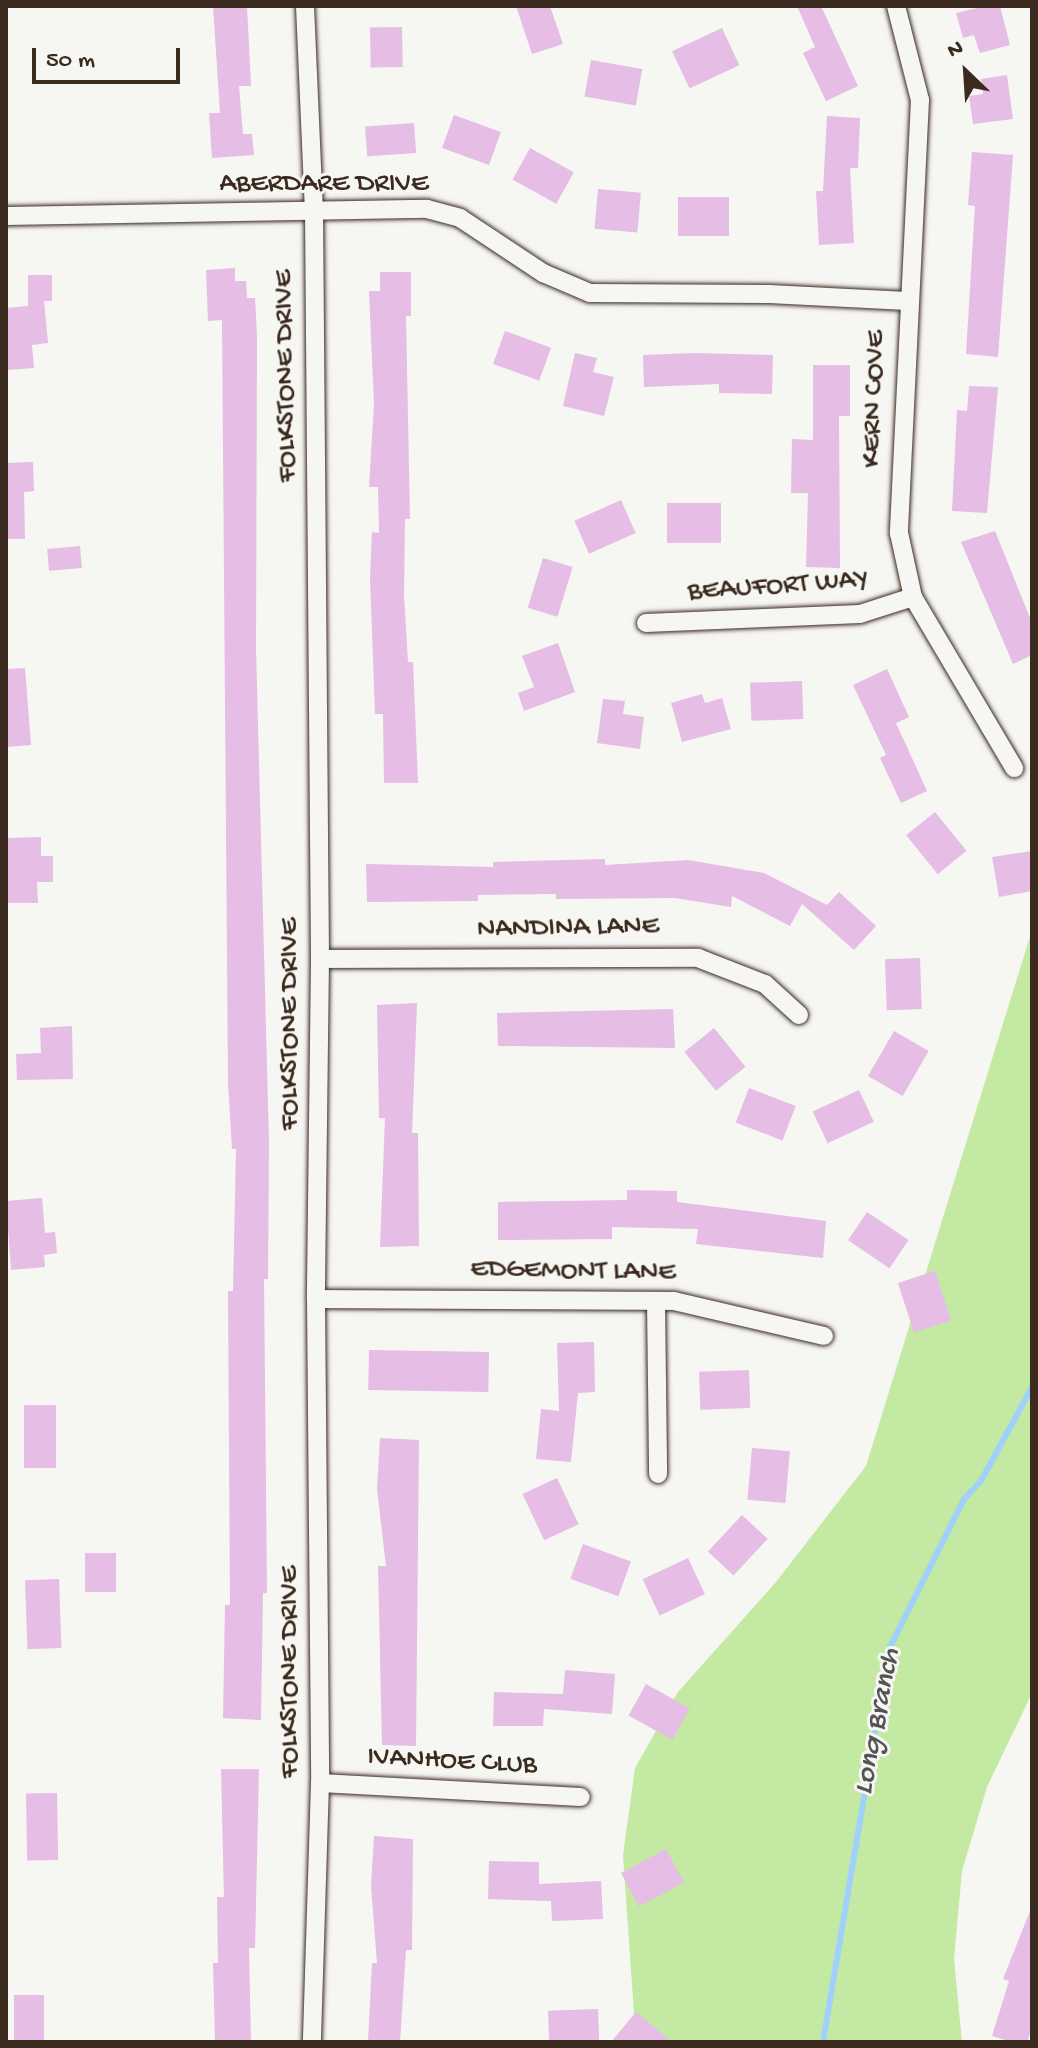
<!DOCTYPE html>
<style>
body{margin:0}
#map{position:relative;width:1038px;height:2048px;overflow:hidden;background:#f6f6f2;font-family:"Gochi Hand",sans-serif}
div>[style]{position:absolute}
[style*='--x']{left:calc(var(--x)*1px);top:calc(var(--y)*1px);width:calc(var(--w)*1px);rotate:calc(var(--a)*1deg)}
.green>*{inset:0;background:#c3e9a3}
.stream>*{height:6px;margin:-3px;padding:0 3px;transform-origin:3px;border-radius:3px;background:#a0d0fc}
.building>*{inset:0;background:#e5bde5;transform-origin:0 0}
.roads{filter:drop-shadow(0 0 2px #3b2a1e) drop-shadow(0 0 2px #3b2a1e)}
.street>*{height:18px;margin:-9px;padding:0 9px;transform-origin:9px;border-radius:9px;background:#f6f6f2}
span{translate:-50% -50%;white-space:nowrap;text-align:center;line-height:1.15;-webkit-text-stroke:6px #f6f6f2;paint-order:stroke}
.street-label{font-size:28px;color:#3b2a1e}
.water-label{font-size:30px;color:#545456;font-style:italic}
.frame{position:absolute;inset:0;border:8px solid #3b2a1e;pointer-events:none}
.north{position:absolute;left:926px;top:32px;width:80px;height:80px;-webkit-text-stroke:6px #f6f6f2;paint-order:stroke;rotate:335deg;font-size:22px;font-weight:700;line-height:32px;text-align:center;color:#3b2a1e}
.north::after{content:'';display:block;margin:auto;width:28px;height:36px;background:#3b2a1e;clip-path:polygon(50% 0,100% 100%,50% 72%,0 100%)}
.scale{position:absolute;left:32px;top:48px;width:148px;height:36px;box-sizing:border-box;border:4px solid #3b2a1e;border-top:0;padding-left:10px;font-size:24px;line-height:28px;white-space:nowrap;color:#3b2a1e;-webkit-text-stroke:6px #f6f6f2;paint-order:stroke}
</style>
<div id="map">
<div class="green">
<div style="clip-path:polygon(1032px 930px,1032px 1693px,987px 1787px,962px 1871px,954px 1959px,962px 2042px,636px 2042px,623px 1855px,635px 1768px,678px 1692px,776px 1582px,866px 1466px)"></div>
</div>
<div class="stream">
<div style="--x:823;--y:2042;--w:399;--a:-80.5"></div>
<div style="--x:889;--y:1649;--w:168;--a:-63.4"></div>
<div style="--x:964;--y:1499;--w:25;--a:-47"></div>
<div style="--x:981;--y:1481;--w:107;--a:-61.5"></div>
</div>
<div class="building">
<div style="clip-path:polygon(213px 6px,247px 6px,251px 86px,239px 86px,243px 134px,252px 134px,254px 155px,212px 158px,209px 113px,220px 113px)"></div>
<div style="clip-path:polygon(516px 6px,550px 6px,563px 44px,532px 54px)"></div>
<div style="clip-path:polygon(797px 6px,821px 6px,858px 86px,826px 101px,803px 53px,815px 47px)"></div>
<div style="clip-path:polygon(985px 6px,1000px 6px,1010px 45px,980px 53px,974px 35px,963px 38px,956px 13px)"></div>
<div style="left:402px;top:27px;width:40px;height:32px;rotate:89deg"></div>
<div style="left:722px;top:28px;width:41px;height:55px;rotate:65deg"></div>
<div style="left:591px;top:60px;width:52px;height:37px;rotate:10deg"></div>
<div style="clip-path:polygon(1007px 75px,1013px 119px,973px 124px,969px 96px,983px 94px,981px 79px)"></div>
<div style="left:454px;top:115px;width:50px;height:35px;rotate:20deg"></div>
<div style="clip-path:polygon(827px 116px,860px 118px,858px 168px,850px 168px,854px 243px,819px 245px,816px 191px,823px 191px)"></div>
<div style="left:414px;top:123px;width:30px;height:49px;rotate:86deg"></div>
<div style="left:530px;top:148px;width:50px;height:36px;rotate:29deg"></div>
<div style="clip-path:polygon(972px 152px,1013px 155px,998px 357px,966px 354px,975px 206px,968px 205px)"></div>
<div style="left:598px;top:189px;width:43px;height:40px;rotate:5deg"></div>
<div style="left:729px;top:197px;width:39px;height:51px;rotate:90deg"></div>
<div style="clip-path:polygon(235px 268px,235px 281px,246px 281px,247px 298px,255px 298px,257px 336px,256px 649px,269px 1143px,268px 1279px,264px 1279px,267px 1593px,263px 1593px,261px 1720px,223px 1718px,225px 1605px,230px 1605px,228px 1291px,233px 1291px,236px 1149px,232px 1149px,228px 1083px,222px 320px,208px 321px,206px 270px)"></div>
<div style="clip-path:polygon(380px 272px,411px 272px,411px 316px,406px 316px,410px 519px,405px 519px,404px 595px,408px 662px,413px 662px,418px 783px,384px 783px,383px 714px,375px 714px,370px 578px,372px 532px,379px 533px,378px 487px,369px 487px,374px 405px,369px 291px,380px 291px)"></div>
<div style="clip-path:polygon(28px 275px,52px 275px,52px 301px,44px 301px,48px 343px,32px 345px,34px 368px,6px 370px,6px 308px,28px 306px)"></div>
<div style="left:505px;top:331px;width:49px;height:35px;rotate:20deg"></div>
<div style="clip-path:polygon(575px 353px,597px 358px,593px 372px,614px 377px,604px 416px,563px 406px)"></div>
<div style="clip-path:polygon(694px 353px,773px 355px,772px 394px,719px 393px,719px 384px,644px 387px,643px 355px)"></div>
<div style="clip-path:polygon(813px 365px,850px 365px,850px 416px,839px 416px,840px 568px,806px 567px,808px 493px,791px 493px,792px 439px,813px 440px)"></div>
<div style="clip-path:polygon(969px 386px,998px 387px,987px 513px,952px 511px,957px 410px,967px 411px)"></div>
<div style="clip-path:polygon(33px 462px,34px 491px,24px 492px,25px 539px,6px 539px,6px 463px)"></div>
<div style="left:621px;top:500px;width:36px;height:51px;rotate:66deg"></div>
<div style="left:667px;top:503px;width:54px;height:40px"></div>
<div style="clip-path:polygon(995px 531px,1032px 623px,1032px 655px,1013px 664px,961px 542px)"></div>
<div style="left:80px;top:546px;width:22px;height:33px;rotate:85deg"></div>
<div style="left:543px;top:558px;width:31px;height:52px;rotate:17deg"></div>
<div style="clip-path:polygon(558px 643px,575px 692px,524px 711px,518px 693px,534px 687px,522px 656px)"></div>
<div style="clip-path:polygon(25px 668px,31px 745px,6px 747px,6px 669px)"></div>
<div style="clip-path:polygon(887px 669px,909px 717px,896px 723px,927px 791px,901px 803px,880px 758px,886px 755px,853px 685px)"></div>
<div style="left:802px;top:681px;width:38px;height:52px;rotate:88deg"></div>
<div style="clip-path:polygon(702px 694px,705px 703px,722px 698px,731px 729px,682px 742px,671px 703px)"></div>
<div style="clip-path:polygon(603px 699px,625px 701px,623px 714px,644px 717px,640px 749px,597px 743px)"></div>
<div style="left:935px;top:812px;width:50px;height:37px;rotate:51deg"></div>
<div style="clip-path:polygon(41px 837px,41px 856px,53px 856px,53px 882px,37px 882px,38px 903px,6px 903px,6px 838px)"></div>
<div style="clip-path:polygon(1032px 851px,1032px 891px,999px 897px,992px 857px)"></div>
<div style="clip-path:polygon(605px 859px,605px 865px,688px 860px,764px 873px,827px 905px,839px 892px,876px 926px,854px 950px,802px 904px,790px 926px,732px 896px,731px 907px,675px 898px,556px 899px,556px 894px,478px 895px,478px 901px,367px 902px,366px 864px,493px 867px,493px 862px)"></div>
<div style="left:920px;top:958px;width:51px;height:35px;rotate:88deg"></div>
<div style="clip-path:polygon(417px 1003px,412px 1133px,418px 1133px,419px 1246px,380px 1247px,385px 1118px,379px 1118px,377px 1005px)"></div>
<div style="clip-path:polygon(673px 1009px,675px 1048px,498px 1046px,497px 1013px)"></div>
<div style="clip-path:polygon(72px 1026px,73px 1079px,17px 1080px,16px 1054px,41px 1053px,40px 1028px)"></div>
<div style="left:714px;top:1028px;width:50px;height:38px;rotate:51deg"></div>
<div style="left:894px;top:1031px;width:40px;height:52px;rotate:30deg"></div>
<div style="left:749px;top:1088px;width:50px;height:37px;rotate:21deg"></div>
<div style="left:859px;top:1090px;width:35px;height:51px;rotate:65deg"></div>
<div style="clip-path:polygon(627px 1190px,677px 1191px,677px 1202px,826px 1221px,823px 1258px,696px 1244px,698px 1229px,612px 1227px,612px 1239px,498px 1240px,498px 1202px,627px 1200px)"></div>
<div style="clip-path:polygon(42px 1198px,45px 1233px,55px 1232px,57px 1253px,44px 1255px,45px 1267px,11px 1270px,6px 1201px)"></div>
<div style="left:867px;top:1212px;width:50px;height:34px;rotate:34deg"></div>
<div style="left:935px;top:1271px;width:52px;height:39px;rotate:72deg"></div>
<div style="clip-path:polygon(594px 1342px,595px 1392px,578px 1393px,571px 1462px,536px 1459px,541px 1409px,559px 1411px,557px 1343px)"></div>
<div style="left:369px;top:1350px;width:120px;height:40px;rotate:1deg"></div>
<div style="left:749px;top:1370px;width:38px;height:50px;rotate:88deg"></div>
<div style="left:24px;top:1405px;width:32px;height:63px"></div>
<div style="clip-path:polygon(380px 1438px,419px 1440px,416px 1746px,382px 1745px,378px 1566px,386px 1566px,377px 1489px)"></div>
<div style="left:752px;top:1448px;width:38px;height:52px;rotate:5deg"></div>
<div style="left:557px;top:1478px;width:51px;height:38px;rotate:65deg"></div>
<div style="left:742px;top:1515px;width:35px;height:50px;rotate:43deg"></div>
<div style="left:583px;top:1544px;width:51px;height:37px;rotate:20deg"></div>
<div style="left:85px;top:1553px;width:31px;height:39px"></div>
<div style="left:688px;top:1558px;width:40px;height:50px;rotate:65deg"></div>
<div style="left:59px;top:1579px;width:69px;height:34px;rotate:88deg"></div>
<div style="clip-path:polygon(565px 1670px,615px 1674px,612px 1714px,544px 1709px,543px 1726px,493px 1726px,494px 1692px,563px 1694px)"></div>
<div style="left:646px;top:1684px;width:50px;height:36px;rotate:29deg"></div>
<div style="clip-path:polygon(221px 1769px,259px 1769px,255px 1948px,249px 1948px,251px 2042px,215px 2042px,213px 1963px,218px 1963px,217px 1897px,224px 1897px)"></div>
<div style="left:57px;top:1793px;width:67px;height:31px;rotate:89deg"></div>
<div style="clip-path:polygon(374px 1836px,413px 1839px,412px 1950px,406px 1950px,400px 2042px,368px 2042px,372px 1963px,377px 1963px,371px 1886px)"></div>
<div style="left:666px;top:1849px;width:38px;height:51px;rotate:62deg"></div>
<div style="clip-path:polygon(489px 1861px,539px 1862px,539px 1884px,601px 1881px,603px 1919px,552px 1921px,551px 1901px,488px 1899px)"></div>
<div style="clip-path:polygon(1032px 1906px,1032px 2028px,1027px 2042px,1012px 2042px,992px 2036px,1009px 1981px,1003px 1979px)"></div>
<div style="left:14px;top:1995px;width:30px;height:47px"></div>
<div style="left:598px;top:2009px;width:33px;height:50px;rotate:88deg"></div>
<div style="clip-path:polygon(636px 2012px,672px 2042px,611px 2042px)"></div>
</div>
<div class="roads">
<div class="street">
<div style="--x:305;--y:6;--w:204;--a:87.5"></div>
<div style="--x:314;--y:210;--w:749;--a:89.54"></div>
<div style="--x:320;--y:959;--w:340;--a:90.7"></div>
<div style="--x:316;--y:1299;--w:484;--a:89.5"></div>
<div style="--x:320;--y:1783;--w:259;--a:91.8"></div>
<div style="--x:896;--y:6;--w:97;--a:75.7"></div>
<div style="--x:920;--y:100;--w:434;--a:92.8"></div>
<div style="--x:899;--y:533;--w:66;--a:77.7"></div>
<div style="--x:913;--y:597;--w:199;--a:59.4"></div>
<div style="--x:6;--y:216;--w:421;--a:-1"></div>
<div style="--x:427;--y:209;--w:34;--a:15"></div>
<div style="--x:460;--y:218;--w:100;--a:33.5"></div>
<div style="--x:543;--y:273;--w:51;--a:23.1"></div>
<div style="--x:590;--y:293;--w:179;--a:0.3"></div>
<div style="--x:769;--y:294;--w:138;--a:2.9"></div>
<div style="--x:646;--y:623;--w:214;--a:-2.4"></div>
<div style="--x:860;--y:614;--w:56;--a:-17.8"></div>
<div style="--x:320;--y:959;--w:378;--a:-0.2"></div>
<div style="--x:698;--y:958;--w:72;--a:21.2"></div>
<div style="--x:765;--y:984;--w:46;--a:42.4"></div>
<div style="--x:316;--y:1299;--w:358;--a:0.3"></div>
<div style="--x:674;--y:1301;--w:154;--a:13.1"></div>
<div style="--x:656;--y:1301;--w:173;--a:89.3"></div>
<div style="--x:320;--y:1783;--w:261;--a:3.1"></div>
</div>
</div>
<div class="street-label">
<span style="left:324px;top:185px">ABERDARE DRIVE</span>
<span style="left:287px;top:376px;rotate:-91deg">FOLKSTONE DRIVE</span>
<span style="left:875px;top:399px;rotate:-88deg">KERN COVE</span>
<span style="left:778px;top:587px;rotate:-4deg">BEAUFORT WAY</span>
<span style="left:568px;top:929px;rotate:-1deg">NANDINA LANE</span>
<span style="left:291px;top:1024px;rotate:-90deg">FOLKSTONE DRIVE</span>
<span style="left:573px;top:1272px;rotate:1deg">EDGEMONT LANE</span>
<span style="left:291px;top:1672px;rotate:-90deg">FOLKSTONE DRIVE</span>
<span style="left:452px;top:1762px;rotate:3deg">IVANHOE CLUB</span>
</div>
<div class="water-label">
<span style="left:879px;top:1722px;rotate:-79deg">Long Branch</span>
</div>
<div class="frame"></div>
<div class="north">N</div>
<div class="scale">50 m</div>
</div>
